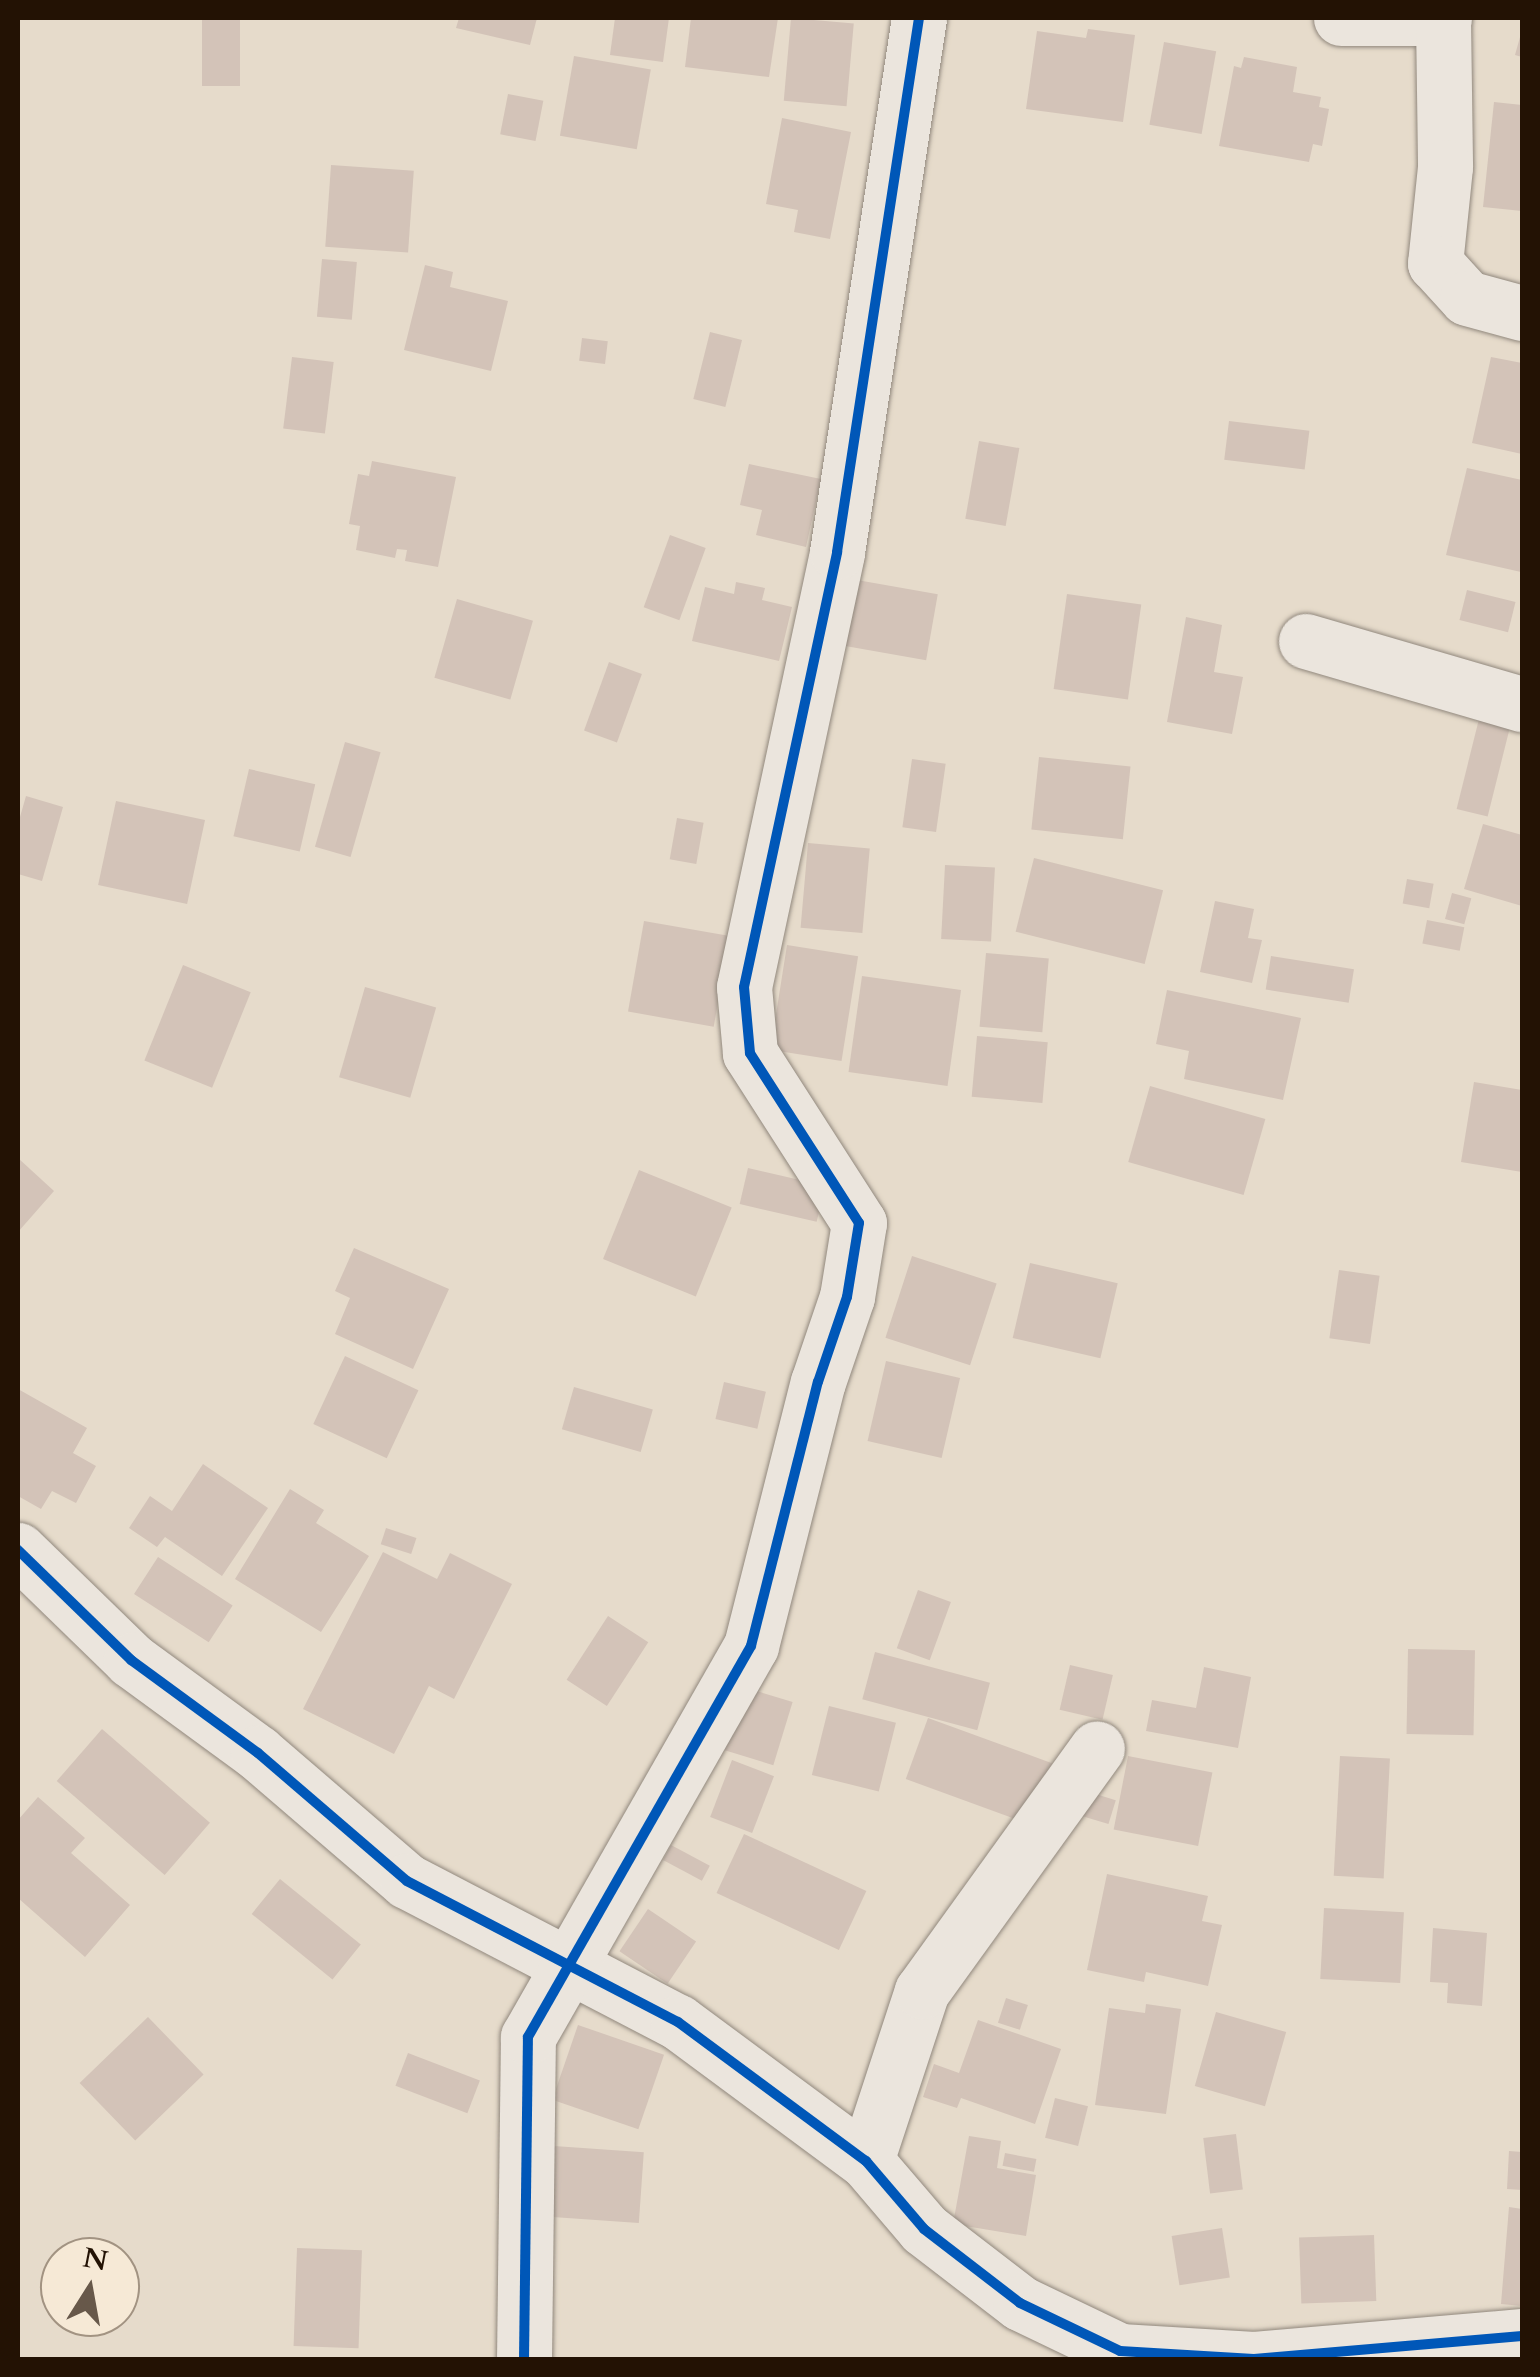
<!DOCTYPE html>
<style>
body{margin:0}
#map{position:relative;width:1540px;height:2377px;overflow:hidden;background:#e6dbcb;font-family:Cardo,serif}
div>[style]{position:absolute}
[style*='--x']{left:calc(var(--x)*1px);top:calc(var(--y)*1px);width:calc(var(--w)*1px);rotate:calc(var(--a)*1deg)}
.building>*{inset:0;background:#d3c3b8;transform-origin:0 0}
.roads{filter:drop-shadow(0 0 2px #91887d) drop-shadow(0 0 2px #91887d)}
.minor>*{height:55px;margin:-27.5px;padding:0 27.5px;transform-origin:27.5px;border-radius:27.5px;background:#ebe5dd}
.cycleway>*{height:10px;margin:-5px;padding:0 5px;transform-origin:5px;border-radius:5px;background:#0057b8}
span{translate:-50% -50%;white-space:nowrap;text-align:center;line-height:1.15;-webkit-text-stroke:8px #f6e9d6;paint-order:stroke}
.frame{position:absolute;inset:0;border:20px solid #231204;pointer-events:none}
.north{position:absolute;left:40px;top:2237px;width:100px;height:100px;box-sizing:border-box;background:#f6e9d6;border:2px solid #a29382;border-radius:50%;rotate:11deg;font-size:28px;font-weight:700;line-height:40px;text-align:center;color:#231204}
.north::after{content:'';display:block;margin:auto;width:35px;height:45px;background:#67584a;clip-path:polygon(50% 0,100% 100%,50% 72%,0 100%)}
</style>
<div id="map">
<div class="building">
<div style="left:202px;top:18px;width:38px;height:68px"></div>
<div style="clip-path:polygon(459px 18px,537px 18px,530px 45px,456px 28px)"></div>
<div style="clip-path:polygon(615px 18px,669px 18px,663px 62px,610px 55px)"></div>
<div style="clip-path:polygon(691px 18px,778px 18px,769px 77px,685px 67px)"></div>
<div style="left:791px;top:18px;width:63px;height:83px;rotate:5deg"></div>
<div style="clip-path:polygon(1088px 29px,1135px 35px,1123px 122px,1026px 109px,1037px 31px,1086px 38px)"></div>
<div style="clip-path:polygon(1522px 30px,1522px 57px,1515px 55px)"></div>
<div style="left:1164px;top:42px;width:53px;height:84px;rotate:10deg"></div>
<div style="left:574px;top:56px;width:78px;height:81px;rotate:10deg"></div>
<div style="clip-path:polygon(1244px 57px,1297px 67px,1293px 92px,1321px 97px,1319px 107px,1329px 109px,1322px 146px,1313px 144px,1309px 162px,1219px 146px,1234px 66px,1241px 68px)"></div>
<div style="left:508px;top:94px;width:36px;height:41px;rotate:11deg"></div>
<div style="clip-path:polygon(1494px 102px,1522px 105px,1522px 211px,1483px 207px)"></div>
<div style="clip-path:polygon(782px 118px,851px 132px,830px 239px,794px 232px,798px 210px,766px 204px)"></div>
<div style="left:331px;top:165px;width:83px;height:82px;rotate:4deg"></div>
<div style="left:322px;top:259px;width:35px;height:58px;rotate:5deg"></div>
<div style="clip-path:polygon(425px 265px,453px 272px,450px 287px,508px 301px,491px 371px,404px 350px)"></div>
<div style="left:710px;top:332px;width:33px;height:69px;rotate:14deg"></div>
<div style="left:582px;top:338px;width:26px;height:23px;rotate:7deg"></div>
<div style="left:292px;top:357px;width:42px;height:72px;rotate:7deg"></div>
<div style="clip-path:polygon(1491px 357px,1522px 363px,1522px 454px,1472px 443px)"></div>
<div style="left:1229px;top:421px;width:81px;height:39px;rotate:7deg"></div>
<div style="left:979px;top:441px;width:41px;height:79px;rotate:10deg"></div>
<div style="clip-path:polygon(372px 461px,456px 477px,438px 567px,405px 561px,407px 550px,397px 549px,395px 558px,356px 550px,360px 526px,349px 524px,358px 474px,369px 476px)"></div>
<div style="clip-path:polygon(749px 464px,821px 479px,806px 547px,756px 535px,762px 510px,740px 505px)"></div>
<div style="clip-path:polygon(1467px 468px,1522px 480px,1521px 572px,1446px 555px)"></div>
<div style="left:670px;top:535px;width:38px;height:77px;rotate:20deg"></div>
<div style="left:857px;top:580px;width:82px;height:67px;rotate:10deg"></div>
<div style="clip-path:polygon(736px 582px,765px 588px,762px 600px,792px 607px,779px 661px,692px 641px,705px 587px,734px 594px)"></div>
<div style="left:1467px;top:590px;width:50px;height:31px;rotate:14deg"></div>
<div style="left:1067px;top:594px;width:75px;height:96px;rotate:8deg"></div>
<div style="left:457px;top:599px;width:79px;height:82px;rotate:16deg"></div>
<div style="clip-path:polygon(1186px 617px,1222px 625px,1214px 672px,1243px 677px,1232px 734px,1167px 722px)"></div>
<div style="left:609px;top:662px;width:35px;height:73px;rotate:20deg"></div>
<div style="left:1482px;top:707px;width:32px;height:105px;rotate:14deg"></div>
<div style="left:345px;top:742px;width:37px;height:109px;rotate:16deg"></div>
<div style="left:1039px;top:757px;width:92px;height:73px;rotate:6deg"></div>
<div style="left:912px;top:759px;width:34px;height:69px;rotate:8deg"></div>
<div style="left:249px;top:769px;width:68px;height:69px;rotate:13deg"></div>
<div style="clip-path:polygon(26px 796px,63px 807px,42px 881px,18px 874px,18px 824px)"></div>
<div style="left:116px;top:801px;width:91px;height:86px;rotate:12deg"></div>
<div style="left:677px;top:818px;width:27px;height:42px;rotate:10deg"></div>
<div style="clip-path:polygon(1483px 824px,1522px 835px,1522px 906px,1464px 889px)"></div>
<div style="left:808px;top:843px;width:62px;height:85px;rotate:5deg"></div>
<div style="left:1034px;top:858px;width:133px;height:76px;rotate:14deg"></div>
<div style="left:945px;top:865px;width:50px;height:74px;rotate:3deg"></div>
<div style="left:1407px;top:879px;width:27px;height:25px;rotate:10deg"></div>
<div style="left:1452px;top:893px;width:20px;height:27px;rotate:15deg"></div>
<div style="clip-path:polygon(1215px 901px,1254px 909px,1248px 938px,1262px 940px,1252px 983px,1200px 972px)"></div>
<div style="left:1427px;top:920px;width:38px;height:24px;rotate:11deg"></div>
<div style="left:644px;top:921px;width:87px;height:92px;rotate:10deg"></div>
<div style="left:787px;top:945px;width:72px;height:106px;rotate:9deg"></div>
<div style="left:986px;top:953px;width:63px;height:74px;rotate:5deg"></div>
<div style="left:1271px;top:956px;width:84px;height:34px;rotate:9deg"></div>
<div style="left:183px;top:965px;width:73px;height:103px;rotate:22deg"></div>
<div style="left:862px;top:976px;width:100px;height:97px;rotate:8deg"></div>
<div style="left:365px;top:987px;width:74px;height:94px;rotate:16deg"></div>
<div style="clip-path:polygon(1167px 990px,1301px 1018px,1283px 1100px,1184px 1079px,1189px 1051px,1156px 1044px)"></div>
<div style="left:977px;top:1036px;width:71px;height:61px;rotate:5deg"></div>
<div style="clip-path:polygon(1474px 1082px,1522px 1090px,1522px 1172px,1461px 1162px)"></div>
<div style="left:1150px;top:1086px;width:120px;height:79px;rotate:16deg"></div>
<div style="clip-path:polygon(18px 1158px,54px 1191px,18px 1232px)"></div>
<div style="left:748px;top:1168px;width:79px;height:37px;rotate:13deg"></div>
<div style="left:639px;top:1170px;width:100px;height:96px;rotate:22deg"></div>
<div style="clip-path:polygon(354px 1248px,449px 1289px,413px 1369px,335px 1334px,350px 1298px,335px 1291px)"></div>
<div style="left:912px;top:1256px;width:89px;height:86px;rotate:18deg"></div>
<div style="left:1030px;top:1263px;width:90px;height:77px;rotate:13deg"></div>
<div style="left:1339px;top:1270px;width:41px;height:69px;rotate:8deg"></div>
<div style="left:345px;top:1356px;width:81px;height:75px;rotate:25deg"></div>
<div style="left:886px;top:1361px;width:76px;height:82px;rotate:13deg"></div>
<div style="left:724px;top:1382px;width:43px;height:38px;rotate:13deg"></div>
<div style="left:574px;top:1387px;width:82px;height:44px;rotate:16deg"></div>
<div style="clip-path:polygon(18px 1389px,87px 1428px,73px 1453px,96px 1466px,76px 1503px,52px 1491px,41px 1509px,18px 1496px)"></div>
<div style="clip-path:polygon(203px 1464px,268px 1508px,222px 1576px,165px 1537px,157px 1547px,129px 1528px,150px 1496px,172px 1511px)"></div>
<div style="clip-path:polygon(290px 1489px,324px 1510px,316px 1523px,369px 1556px,321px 1632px,235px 1579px)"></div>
<div style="left:386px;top:1528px;width:32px;height:17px;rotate:18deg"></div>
<div style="clip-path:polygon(383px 1552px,437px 1579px,450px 1553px,512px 1584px,454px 1699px,429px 1686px,394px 1754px,303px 1709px)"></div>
<div style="left:158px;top:1557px;width:89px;height:44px;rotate:33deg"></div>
<div style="left:918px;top:1590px;width:35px;height:62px;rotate:20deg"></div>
<div style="left:608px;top:1616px;width:48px;height:76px;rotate:33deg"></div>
<div style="left:1408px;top:1649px;width:67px;height:85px;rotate:1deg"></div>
<div style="left:875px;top:1652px;width:119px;height:49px;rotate:15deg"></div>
<div style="left:1070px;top:1665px;width:44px;height:46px;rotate:13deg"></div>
<div style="clip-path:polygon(1204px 1667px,1251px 1677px,1238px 1748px,1146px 1731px,1152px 1700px,1196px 1708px)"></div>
<div style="left:740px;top:1686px;width:55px;height:66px;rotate:17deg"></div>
<div style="left:829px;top:1706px;width:69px;height:71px;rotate:14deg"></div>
<div style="left:928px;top:1718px;width:132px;height:65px;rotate:20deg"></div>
<div style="left:102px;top:1729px;width:143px;height:69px;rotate:41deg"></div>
<div style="left:1128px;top:1756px;width:86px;height:75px;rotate:11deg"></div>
<div style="left:1340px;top:1756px;width:50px;height:120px;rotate:3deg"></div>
<div style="left:732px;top:1760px;width:45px;height:61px;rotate:21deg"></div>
<div style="left:1089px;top:1792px;width:28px;height:25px;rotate:17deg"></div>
<div style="clip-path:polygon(38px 1797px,85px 1838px,71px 1853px,130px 1905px,85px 1957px,18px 1898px,18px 1820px)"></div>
<div style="left:744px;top:1834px;width:135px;height:65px;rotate:25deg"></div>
<div style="left:671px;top:1845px;width:44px;height:17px;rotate:28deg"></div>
<div style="clip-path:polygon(1107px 1874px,1208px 1896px,1202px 1921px,1222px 1925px,1208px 1986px,1146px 1972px,1144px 1982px,1087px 1970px)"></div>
<div style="left:280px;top:1879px;width:104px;height:45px;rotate:39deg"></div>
<div style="left:1324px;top:1908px;width:80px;height:71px;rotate:3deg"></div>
<div style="left:648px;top:1909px;width:58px;height:51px;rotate:34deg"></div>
<div style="clip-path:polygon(1433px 1928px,1487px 1933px,1482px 2006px,1447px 2003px,1448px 1983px,1430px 1982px)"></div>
<div style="left:1006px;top:1998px;width:23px;height:26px;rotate:18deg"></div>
<div style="clip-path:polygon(1146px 2004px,1181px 2009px,1166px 2114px,1095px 2105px,1109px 2008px,1145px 2013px)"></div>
<div style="left:1216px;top:2012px;width:73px;height:77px;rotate:16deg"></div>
<div style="left:148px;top:2017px;width:80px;height:95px;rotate:46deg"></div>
<div style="clip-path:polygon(978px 2020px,1061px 2049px,1035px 2124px,961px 2098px,957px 2108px,923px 2097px,934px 2064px,959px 2073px)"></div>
<div style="left:578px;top:2025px;width:91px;height:79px;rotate:19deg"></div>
<div style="left:408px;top:2053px;width:77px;height:35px;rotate:21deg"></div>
<div style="left:1055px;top:2098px;width:34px;height:41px;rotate:14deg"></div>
<div style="left:1236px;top:2134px;width:56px;height:33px;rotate:83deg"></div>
<div style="clip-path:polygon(969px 2136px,1001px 2141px,997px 2168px,1036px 2175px,1026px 2236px,953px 2224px)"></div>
<div style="left:554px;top:2146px;width:90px;height:71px;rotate:4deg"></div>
<div style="clip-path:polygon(1509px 2151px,1522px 2152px,1522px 2190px,1507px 2189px)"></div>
<div style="left:1005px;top:2153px;width:32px;height:13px;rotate:11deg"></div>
<div style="clip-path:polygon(1509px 2207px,1522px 2209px,1522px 2306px,1501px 2304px)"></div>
<div style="left:1222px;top:2228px;width:50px;height:51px;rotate:81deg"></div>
<div style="left:1374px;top:2235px;width:66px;height:75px;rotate:88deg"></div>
<div style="left:297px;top:2248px;width:65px;height:98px;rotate:2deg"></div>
</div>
<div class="roads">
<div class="minor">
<div style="--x:1341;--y:18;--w:103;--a:0"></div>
<div style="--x:1443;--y:19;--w:148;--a:89.2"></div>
<div style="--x:1445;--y:167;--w:97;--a:95.9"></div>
<div style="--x:1435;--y:263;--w:47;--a:47.6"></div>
<div style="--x:1467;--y:298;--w:57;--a:15.3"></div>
<div style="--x:1306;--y:641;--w:225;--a:16.3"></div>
<div style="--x:18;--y:1550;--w:158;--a:44.2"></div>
<div style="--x:131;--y:1660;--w:157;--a:36.2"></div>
<div style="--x:258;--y:1753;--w:196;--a:40.7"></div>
<div style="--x:407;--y:1881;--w:305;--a:27.5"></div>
<div style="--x:678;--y:2022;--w:234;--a:36.5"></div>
<div style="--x:866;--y:2161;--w:89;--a:49.5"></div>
<div style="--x:924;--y:2229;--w:121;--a:37.6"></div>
<div style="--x:1020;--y:2303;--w:111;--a:25.6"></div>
<div style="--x:1120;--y:2351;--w:134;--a:3.4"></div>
<div style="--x:1254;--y:2359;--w:269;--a:-4.9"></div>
<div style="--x:866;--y:2161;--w:179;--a:-71.8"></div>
<div style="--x:922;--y:1991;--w:299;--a:-54.2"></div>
<div style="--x:524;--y:2360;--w:323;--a:-89.3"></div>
<div style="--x:528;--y:2037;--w:450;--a:-60.3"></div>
<div style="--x:751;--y:1646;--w:272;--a:-75.8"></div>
<div style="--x:818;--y:1382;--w:90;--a:-71.2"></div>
<div style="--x:847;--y:1297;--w:75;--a:-80.8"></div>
<div style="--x:859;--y:1223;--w:202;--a:-122.7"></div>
<div style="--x:750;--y:1053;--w:66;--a:-95.2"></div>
<div style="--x:744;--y:987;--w:445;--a:-77.9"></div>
<div style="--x:837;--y:552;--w:540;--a:-81.27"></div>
</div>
</div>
<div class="cycleway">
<div style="--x:18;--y:1550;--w:158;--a:44.2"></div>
<div style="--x:131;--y:1660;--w:157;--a:36.2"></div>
<div style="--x:258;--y:1753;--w:196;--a:40.7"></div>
<div style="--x:407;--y:1881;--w:305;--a:27.5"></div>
<div style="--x:678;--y:2022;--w:234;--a:36.5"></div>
<div style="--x:866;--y:2161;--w:89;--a:49.5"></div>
<div style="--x:924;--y:2229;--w:121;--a:37.6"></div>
<div style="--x:1020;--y:2303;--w:111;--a:25.6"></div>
<div style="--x:1120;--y:2351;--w:134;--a:3.4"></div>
<div style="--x:1254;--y:2359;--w:269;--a:-4.9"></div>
<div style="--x:524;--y:2360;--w:323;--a:-89.3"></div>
<div style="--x:528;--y:2037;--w:450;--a:-60.3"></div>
<div style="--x:751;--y:1646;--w:272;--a:-75.8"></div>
<div style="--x:818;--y:1382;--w:90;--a:-71.2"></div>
<div style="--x:847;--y:1297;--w:75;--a:-80.8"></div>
<div style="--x:859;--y:1223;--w:202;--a:-122.7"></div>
<div style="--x:750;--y:1053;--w:66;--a:-95.2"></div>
<div style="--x:744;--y:987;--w:445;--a:-77.9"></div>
<div style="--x:837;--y:552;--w:540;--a:-81.27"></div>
</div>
<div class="frame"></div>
<div class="north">N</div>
</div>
